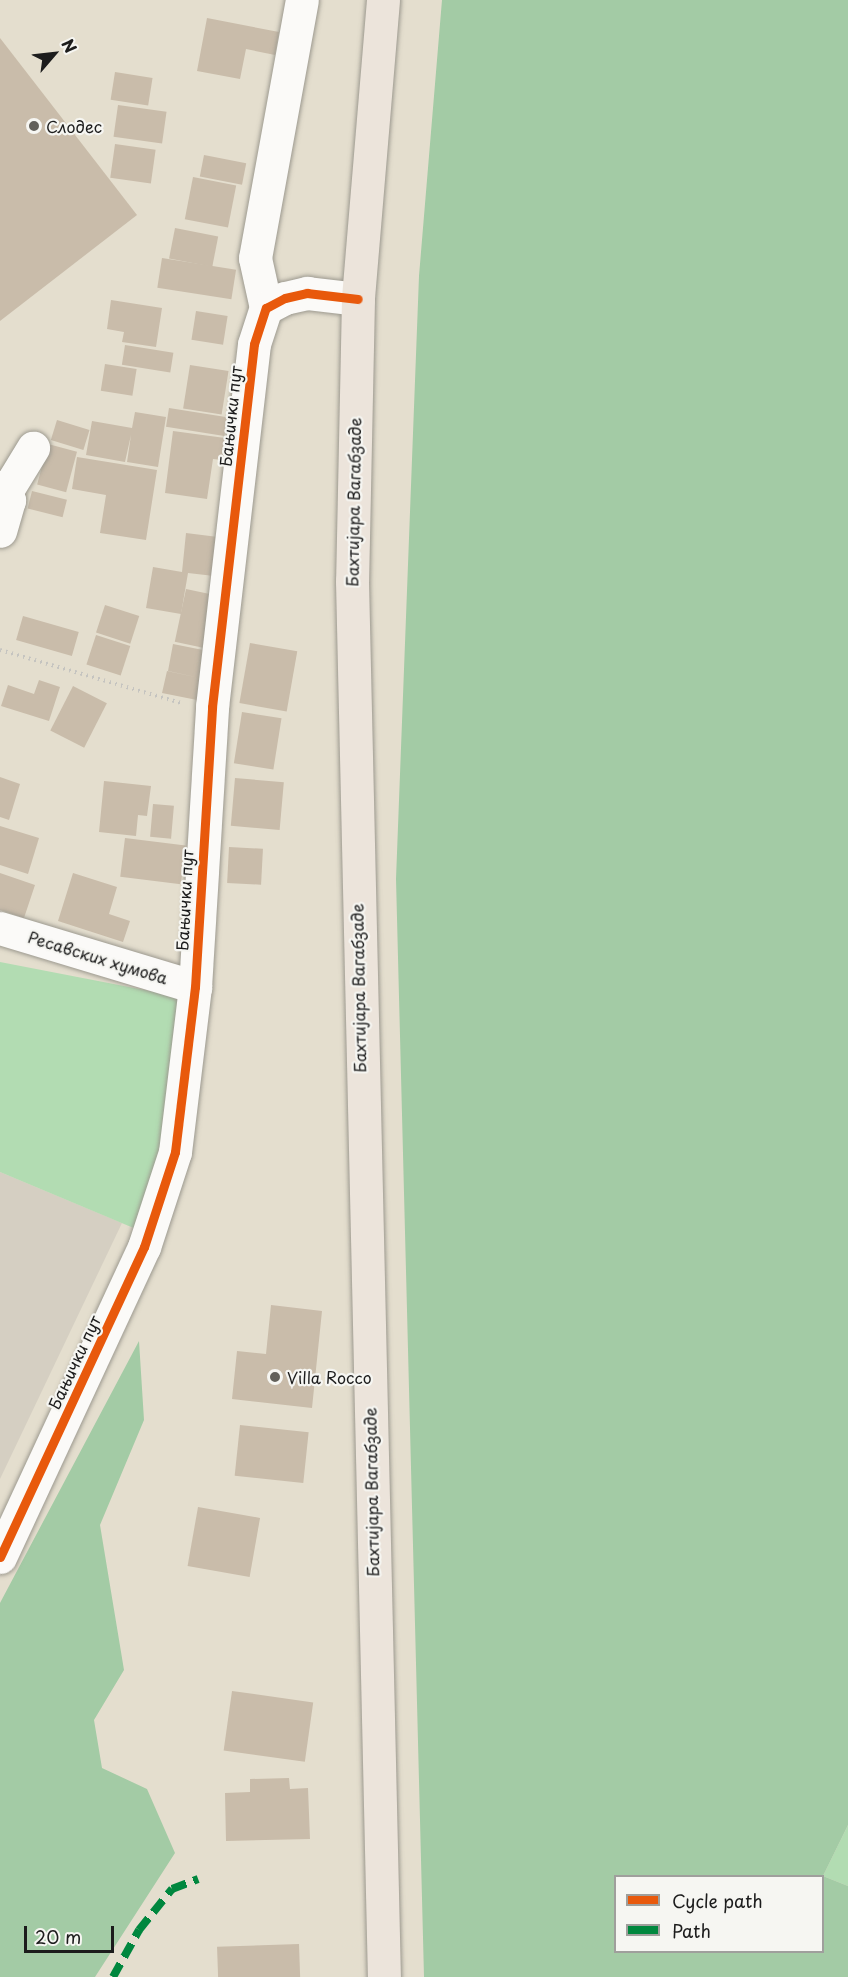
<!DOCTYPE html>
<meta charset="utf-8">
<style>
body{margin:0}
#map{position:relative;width:848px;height:1977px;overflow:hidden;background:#e4dece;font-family:"Playpen Sans",sans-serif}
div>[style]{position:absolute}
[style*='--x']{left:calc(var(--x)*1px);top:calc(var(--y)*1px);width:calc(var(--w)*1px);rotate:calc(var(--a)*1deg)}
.industrial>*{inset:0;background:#d5cfc2}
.green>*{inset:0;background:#b2dcb2}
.forest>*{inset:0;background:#a3cba5}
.building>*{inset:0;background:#c9bcaa;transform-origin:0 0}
.path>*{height:4px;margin-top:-2px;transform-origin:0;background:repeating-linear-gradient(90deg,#c5c4c0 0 1.5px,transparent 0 6px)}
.roads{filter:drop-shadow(0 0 2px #9c998f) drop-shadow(0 0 2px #9c998f)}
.minor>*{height:33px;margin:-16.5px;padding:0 16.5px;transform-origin:16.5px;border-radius:16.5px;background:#fbfaf8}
.major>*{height:33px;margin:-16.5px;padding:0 16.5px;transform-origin:16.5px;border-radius:16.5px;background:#ece4db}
.quiet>*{height:8px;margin-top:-4px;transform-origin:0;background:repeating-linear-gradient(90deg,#00873e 0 15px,transparent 0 23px)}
.cycleway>*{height:9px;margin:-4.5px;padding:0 4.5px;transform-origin:4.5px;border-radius:4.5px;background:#e8590c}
.dots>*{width:16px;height:16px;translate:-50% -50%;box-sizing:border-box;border:3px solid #f6f6f2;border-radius:50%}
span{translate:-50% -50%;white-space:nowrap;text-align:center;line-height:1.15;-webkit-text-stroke:4.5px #f6f6f2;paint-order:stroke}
.poi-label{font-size:16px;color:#1c1c1c}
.left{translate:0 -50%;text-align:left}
.street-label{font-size:16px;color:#1c1c1c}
.legend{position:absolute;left:614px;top:1875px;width:210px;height:78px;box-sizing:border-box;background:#f6f6f2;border:2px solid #9f9f9c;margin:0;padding:8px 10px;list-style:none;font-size:18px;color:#1c1c1c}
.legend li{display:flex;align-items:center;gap:12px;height:30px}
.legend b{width:30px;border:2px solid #9f9f9c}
.north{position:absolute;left:24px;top:24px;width:60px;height:60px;-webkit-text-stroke:4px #f6f6f2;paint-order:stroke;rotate:62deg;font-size:16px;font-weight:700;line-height:24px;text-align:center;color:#1c1c1c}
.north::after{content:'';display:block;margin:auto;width:21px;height:27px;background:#1c1c1c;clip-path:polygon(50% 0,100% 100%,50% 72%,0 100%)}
.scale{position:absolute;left:24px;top:1926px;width:90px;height:27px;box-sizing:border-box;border:3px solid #1c1c1c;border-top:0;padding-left:8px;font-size:18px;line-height:21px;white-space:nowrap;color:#1c1c1c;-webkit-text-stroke:4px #f6f6f2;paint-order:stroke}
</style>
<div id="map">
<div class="industrial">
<div style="clip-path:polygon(0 1172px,122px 1223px,0 1479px)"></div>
</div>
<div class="green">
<div style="clip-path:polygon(0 962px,186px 998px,166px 1149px,136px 1229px,0 1172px)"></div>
<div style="clip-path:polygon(848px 1825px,848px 1886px,823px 1876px)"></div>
</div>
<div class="forest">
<div style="clip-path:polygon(evenodd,442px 0,848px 0,848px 1825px,823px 1876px,848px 1886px,848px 1977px,424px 1977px,396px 879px,419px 276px,442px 0,822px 1876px,822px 1952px,616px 1952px,616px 1876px,822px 1876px)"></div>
<div style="clip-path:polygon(139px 1341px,144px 1420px,100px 1525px,124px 1670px,94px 1720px,102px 1768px,147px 1789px,175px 1853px,95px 1977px,0 1977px,0 1603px)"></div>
</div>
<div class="building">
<div style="clip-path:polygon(207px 18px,279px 32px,275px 55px,246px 49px,240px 79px,197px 71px)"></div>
<div style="clip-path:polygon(0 38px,137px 215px,0 321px)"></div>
<div style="left:115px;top:72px;width:38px;height:28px;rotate:9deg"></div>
<div style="left:118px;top:105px;width:49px;height:32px;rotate:8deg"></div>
<div style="left:115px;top:144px;width:41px;height:34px;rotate:8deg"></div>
<div style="left:204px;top:155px;width:43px;height:22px;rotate:11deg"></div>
<div style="left:193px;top:177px;width:44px;height:43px;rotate:11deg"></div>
<div style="left:175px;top:228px;width:44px;height:31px;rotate:11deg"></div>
<div style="left:162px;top:258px;width:75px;height:30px;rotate:9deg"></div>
<div style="clip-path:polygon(111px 300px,162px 308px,156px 347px,122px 342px,124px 332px,107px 329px)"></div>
<div style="left:196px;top:311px;width:32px;height:29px;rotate:9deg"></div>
<div style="left:125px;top:345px;width:49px;height:20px;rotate:9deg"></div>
<div style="left:105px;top:364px;width:32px;height:27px;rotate:9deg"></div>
<div style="left:190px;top:365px;width:39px;height:44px;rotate:9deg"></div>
<div style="left:169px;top:408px;width:59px;height:19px;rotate:9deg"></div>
<div style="clip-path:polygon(135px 412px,166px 417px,158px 467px,127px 462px,131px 435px,125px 462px,86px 455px,92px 421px,132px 428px)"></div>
<div style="left:57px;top:420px;width:34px;height:21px;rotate:17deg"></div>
<div style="clip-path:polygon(173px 431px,225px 438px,222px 460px,213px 459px,207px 499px,165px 493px)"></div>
<div style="left:48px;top:444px;width:30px;height:42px;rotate:15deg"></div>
<div style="clip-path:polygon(77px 457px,157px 470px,146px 540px,100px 533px,106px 495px,72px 489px)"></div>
<div style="left:32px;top:491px;width:36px;height:18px;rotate:14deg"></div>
<div style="clip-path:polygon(186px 533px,218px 537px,214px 576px,188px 573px,181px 614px,146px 608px,153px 567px,182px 572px)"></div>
<div style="left:186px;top:589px;width:35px;height:54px;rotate:12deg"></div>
<div style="left:105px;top:605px;width:36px;height:29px;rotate:18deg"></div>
<div style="left:23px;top:616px;width:58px;height:25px;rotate:16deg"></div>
<div style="left:96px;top:635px;width:36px;height:31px;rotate:18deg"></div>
<div style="left:250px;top:643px;width:48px;height:61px;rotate:10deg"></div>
<div style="clip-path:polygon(173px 644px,218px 653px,207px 702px,162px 693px,167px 671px,200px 678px,168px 671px)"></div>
<div style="clip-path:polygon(39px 680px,60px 687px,49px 721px,1px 706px,8px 685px,34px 694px)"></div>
<div style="left:73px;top:686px;width:38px;height:50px;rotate:27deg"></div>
<div style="left:242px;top:712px;width:40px;height:52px;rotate:9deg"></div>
<div style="clip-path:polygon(0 777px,20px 784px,9px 820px,0 817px)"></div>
<div style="left:235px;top:778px;width:49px;height:48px;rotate:5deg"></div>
<div style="clip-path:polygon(104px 781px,151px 786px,147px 816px,138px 815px,136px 836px,99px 832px)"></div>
<div style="left:153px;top:804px;width:21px;height:33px;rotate:5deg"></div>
<div style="clip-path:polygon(0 826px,39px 838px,28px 874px,0 865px)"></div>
<div style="left:125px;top:838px;width:61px;height:39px;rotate:7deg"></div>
<div style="left:229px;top:847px;width:34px;height:36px;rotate:3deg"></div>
<div style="clip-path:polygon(0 873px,35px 885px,24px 918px,0 910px)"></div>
<div style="clip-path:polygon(73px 873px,117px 887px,109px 914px,130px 921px,123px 942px,58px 921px)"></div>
<div style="clip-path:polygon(271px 1305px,322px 1311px,312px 1408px,232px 1399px,237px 1351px,266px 1354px)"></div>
<div style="left:240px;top:1425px;width:69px;height:51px;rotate:6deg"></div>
<div style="left:198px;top:1507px;width:63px;height:60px;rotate:10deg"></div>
<div style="left:232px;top:1691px;width:82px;height:60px;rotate:8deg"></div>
<div style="clip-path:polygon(289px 1778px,290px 1789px,308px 1788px,310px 1839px,226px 1841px,225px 1793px,250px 1792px,250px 1779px)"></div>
<div style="left:299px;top:1944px;width:33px;height:82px;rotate:88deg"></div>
</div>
<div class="path">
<div style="--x:0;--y:650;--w:189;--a:16.3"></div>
</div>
<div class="roads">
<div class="minor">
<div style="--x:266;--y:308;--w:51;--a:-102.4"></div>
<div style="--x:255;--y:258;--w:262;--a:-79.7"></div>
<div style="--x:0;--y:487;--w:16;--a:55"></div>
<div style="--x:9;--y:500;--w:32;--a:106"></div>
<div style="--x:6;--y:492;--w:52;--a:-58.5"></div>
<div style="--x:0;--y:928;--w:204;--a:16.8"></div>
<div style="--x:0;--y:1557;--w:342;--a:-65.1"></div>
<div style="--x:144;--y:1247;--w:100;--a:-71.9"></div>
<div style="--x:175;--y:1152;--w:166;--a:-83.1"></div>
<div style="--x:195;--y:987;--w:281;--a:-86.5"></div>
<div style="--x:212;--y:707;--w:365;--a:-83.4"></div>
<div style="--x:254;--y:344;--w:38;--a:-72"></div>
<div style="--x:266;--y:308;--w:21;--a:-28"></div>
<div style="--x:285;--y:298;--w:23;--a:-13"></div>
<div style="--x:307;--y:293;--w:51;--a:6.7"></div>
</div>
<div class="major">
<div style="--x:383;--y:0;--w:300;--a:94.8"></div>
<div style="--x:358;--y:299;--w:282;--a:91.2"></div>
<div style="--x:352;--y:581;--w:1396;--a:88.69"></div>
</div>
</div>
<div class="quiet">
<div style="--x:113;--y:1977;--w:54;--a:-61"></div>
<div style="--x:139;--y:1930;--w:53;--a:-51.2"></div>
<div style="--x:172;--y:1889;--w:28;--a:-21"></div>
</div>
<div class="cycleway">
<div style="--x:0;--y:1557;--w:342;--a:-65.1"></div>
<div style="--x:144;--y:1247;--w:100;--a:-71.9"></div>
<div style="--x:175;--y:1152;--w:166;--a:-83.1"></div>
<div style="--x:195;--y:987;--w:281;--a:-86.5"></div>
<div style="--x:212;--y:707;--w:365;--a:-83.4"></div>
<div style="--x:254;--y:344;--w:38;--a:-72"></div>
<div style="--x:266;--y:308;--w:21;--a:-28"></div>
<div style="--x:285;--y:298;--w:23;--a:-13"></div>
<div style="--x:307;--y:293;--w:51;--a:6.7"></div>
</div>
<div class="dots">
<div style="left:34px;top:126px;background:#62605a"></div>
<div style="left:275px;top:1377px;background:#62605a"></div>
</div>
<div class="poi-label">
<span class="left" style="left:46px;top:126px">Слодес</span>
<span class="left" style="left:287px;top:1377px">Villa Rocco</span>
</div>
<div class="street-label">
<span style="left:230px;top:416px;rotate:-84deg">Бањички пут</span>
<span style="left:353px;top:502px;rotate:-89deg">Бахтијара Вагабзаде</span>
<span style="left:184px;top:900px;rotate:-87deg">Бањички пут</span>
<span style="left:98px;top:957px;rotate:17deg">Ресавских хумова</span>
<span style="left:358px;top:988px;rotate:-91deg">Бахтијара Вагабзаде</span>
<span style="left:74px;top:1362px;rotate:-65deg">Бањички пут</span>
<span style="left:371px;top:1492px;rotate:-91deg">Бахтијара Вагабзаде</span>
</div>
<ul class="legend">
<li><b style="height:8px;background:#e8590c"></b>Cycle path</li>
<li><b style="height:8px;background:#00873e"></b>Path</li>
</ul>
<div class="north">N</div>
<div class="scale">20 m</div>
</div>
